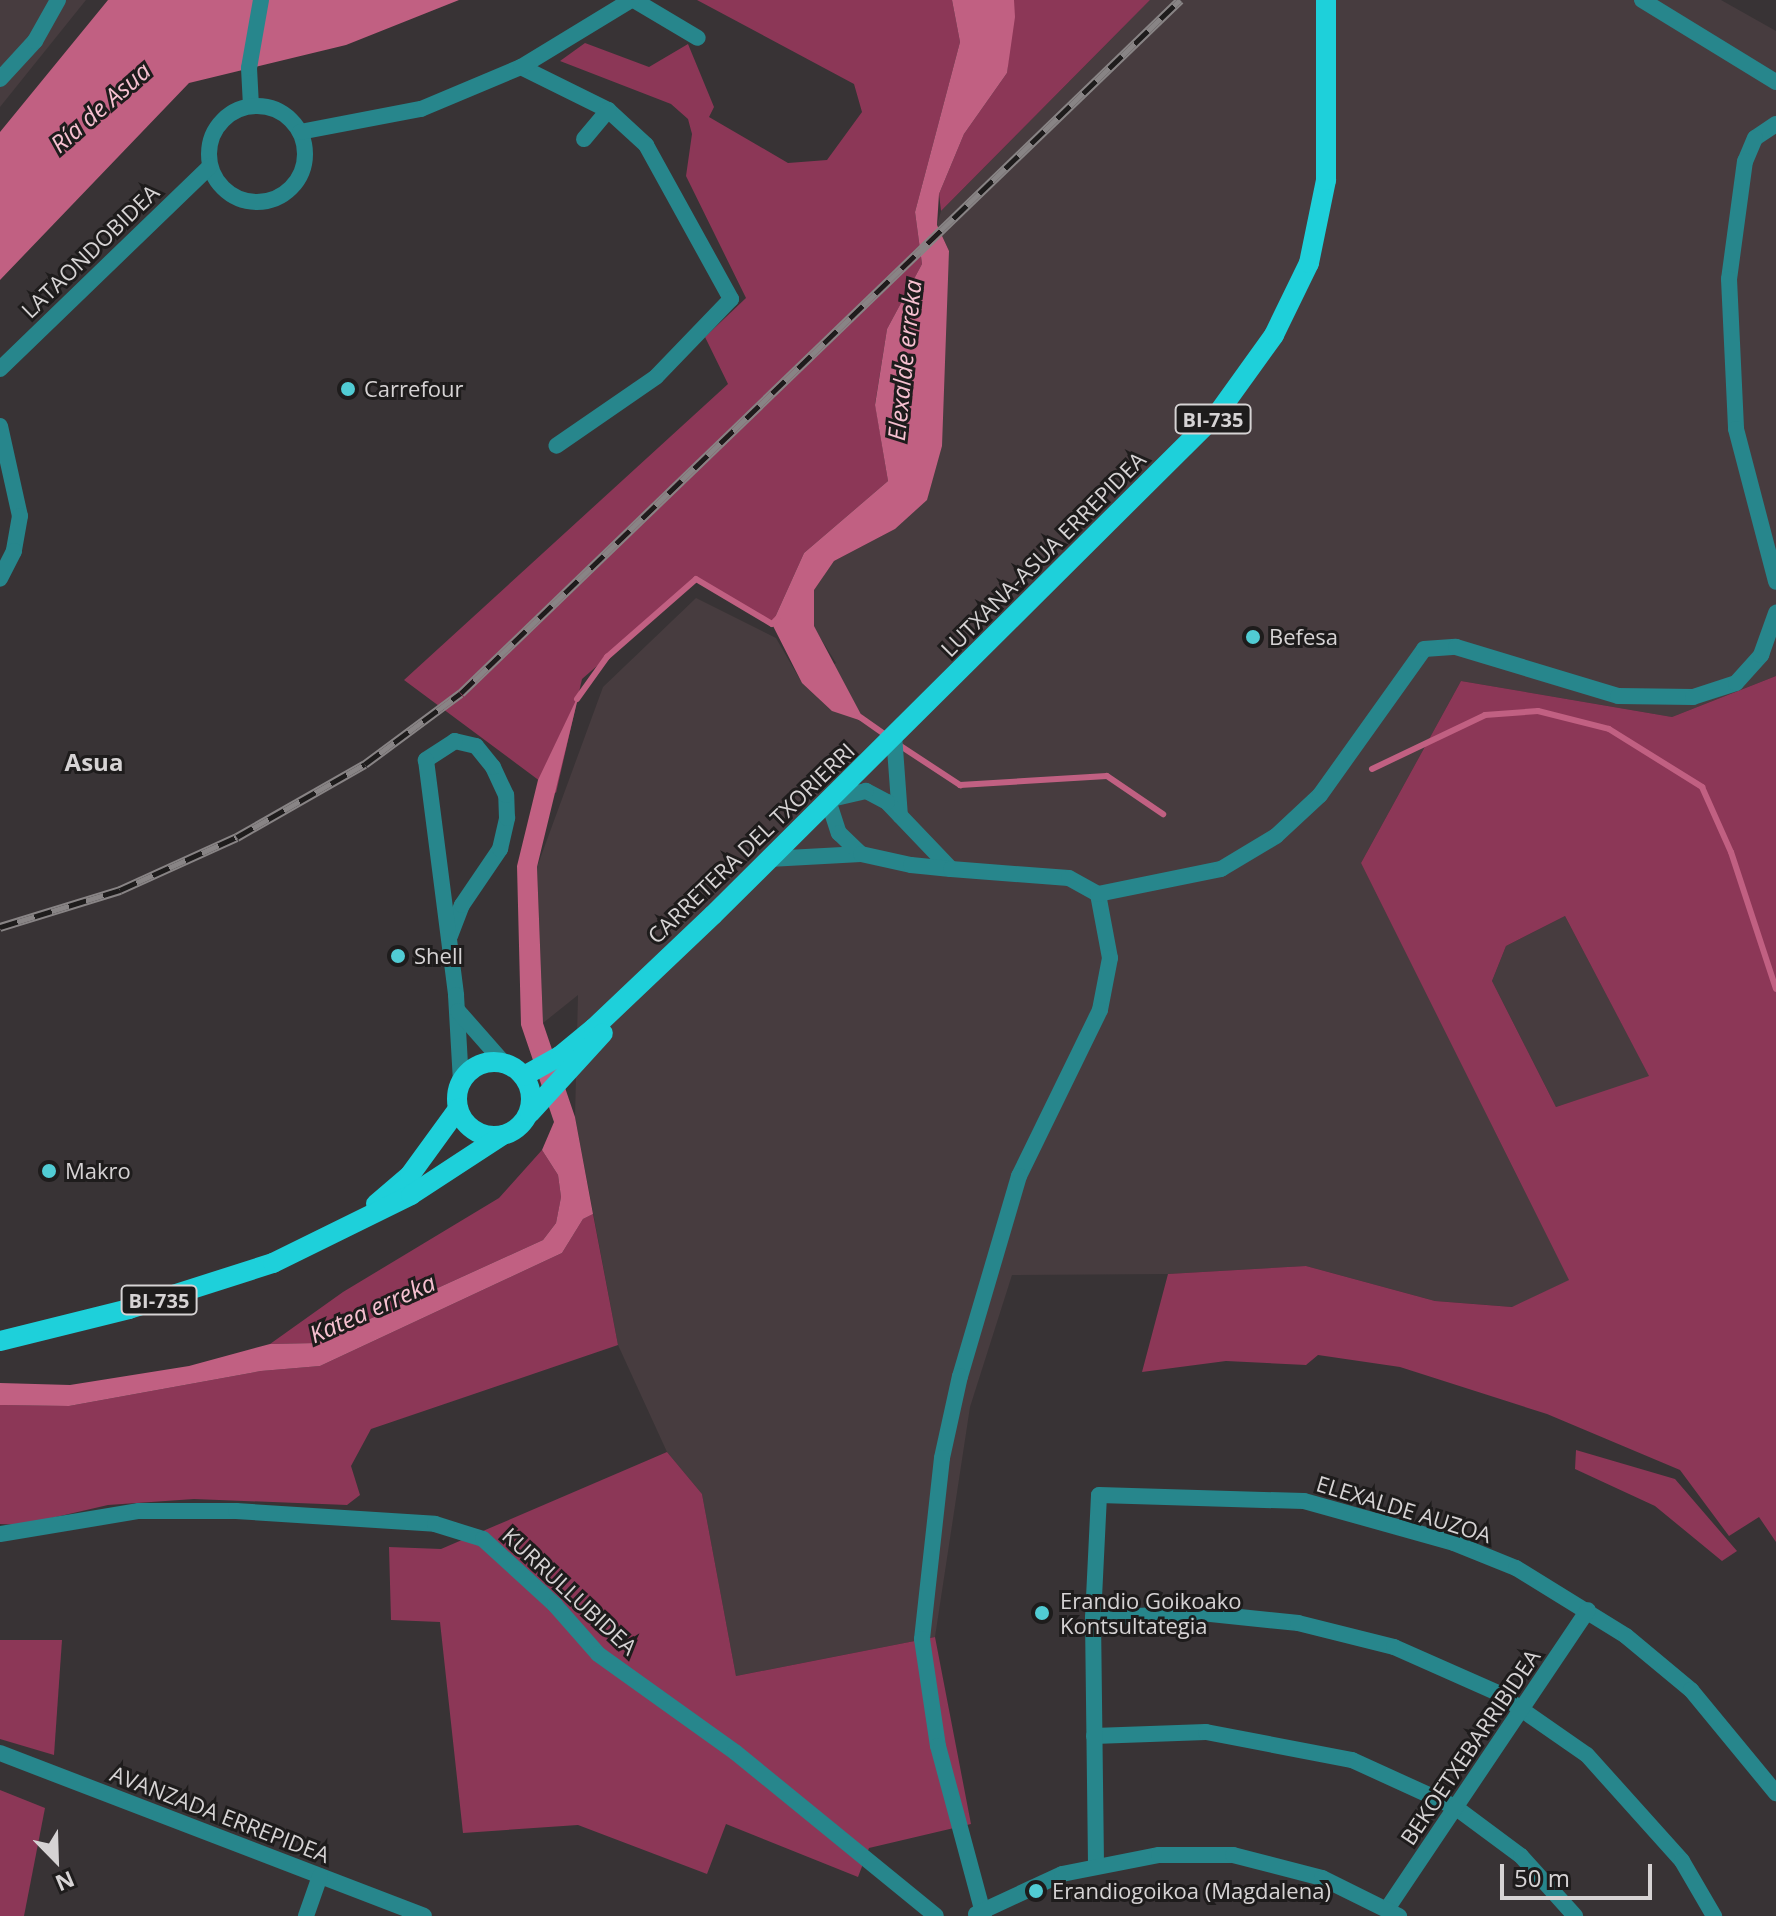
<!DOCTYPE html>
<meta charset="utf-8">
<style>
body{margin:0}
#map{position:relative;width:1776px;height:1916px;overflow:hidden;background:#383335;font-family:"Open Sans",sans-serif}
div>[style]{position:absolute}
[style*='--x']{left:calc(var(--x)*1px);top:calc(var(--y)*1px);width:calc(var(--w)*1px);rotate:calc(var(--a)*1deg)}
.built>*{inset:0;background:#473c3f}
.green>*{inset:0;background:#8c3757}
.water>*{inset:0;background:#c16082}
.stream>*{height:6px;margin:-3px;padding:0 3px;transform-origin:3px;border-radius:3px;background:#c16082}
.minor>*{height:16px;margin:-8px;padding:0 8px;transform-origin:8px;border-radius:8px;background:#27868c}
.minor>.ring{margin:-8px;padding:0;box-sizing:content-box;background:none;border:16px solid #27868c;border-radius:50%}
.primary>*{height:20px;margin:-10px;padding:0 10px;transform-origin:10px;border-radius:10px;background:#1ed0da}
.primary>.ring{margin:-10px;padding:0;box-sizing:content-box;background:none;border:20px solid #1ed0da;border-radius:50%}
.rail>*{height:9px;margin-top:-4.5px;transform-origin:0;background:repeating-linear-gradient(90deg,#1e1c1c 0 18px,#888485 0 36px);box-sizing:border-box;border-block:2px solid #888485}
.dots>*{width:22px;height:22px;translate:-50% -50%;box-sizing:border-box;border:4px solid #1e1c1c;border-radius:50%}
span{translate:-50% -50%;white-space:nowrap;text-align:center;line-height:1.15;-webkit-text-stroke:6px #1e1c1c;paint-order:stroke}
.shield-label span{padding:2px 6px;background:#1e1c1c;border:2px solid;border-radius:6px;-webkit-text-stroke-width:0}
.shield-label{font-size:20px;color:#d6d3d4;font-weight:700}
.street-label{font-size:22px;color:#d6d3d4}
.poi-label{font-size:22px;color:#d6d3d4}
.left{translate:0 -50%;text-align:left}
.water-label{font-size:24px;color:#f7c1d1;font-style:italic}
.neighbourhood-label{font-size:24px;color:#d6d3d4;font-weight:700}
.north{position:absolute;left:16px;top:1820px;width:80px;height:80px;-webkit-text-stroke:6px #1e1c1c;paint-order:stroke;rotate:157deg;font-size:22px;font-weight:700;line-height:32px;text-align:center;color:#d6d3d4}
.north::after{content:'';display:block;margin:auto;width:28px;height:36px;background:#d6d3d4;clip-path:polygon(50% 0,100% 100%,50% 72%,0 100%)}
.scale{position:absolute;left:1500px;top:1864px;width:152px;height:36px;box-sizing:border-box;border:4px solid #d6d3d4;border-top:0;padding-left:10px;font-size:24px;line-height:28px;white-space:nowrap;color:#d6d3d4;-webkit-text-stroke:6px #1e1c1c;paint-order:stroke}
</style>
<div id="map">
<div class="built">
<div style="clip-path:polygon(0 0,86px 0,0 107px)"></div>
<div style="clip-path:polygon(1150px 0,1721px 0,1776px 31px,1776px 676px,1672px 717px,1461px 681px,1361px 863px,1570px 1280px,1513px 1307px,1435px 1301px,1306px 1266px,1168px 1274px,1012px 1275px,970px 1407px,935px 1637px,736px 1676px,702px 1494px,667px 1452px,618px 1345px,575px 1117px,578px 995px,543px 1023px,537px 867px,603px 687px,696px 598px,776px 638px,802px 683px,836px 663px,813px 626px,814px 589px,834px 561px,895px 529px,942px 342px,949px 251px,937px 225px,941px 211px)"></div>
<div style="clip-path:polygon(1565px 916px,1650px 1077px,1556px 1107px,1492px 981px,1506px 946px)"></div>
</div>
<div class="green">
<div style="clip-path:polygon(697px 0,952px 0,960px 42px,915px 212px,922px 264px,887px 329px,875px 404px,888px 481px,804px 553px,772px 624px,696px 580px,582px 679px,556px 793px,404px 680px,728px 384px,705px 337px,746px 298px,686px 176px,692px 134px,688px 119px,671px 104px,560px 61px,585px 43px,649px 67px,688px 44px,714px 107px,709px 117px,788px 163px,827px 160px,862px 112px,854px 84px)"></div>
<div style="clip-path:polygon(1014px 0,1150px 0,941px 211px,939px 194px,964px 134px,1007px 73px)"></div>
<div style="clip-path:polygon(evenodd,1776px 676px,1776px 1542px,1759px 1517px,1729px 1536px,1680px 1470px,1547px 1414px,1400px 1367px,1318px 1355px,1306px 1365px,1226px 1361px,1142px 1372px,1168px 1274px,1306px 1266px,1435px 1301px,1512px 1307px,1569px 1280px,1361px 863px,1461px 681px,1672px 717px,1776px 676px,1565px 916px,1649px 1076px,1556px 1107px,1492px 981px,1506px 946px,1565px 916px)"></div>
<div style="clip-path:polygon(542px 1150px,558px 1175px,561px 1197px,556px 1223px,543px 1240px,317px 1343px,270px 1344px,343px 1292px,499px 1198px)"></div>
<div style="clip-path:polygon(593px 1214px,618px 1345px,371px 1429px,351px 1466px,360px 1495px,347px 1505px,194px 1499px,108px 1505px,21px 1525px,0 1524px,0 1405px,69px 1406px,261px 1371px,320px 1366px,562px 1253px,583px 1219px)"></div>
<div style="clip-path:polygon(1576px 1450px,1675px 1479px,1737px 1551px,1722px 1561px,1655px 1506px,1575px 1469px)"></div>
<div style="clip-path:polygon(667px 1452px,702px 1494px,736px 1676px,935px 1637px,971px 1824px,869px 1848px,858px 1877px,726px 1824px,707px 1874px,578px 1825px,463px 1833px,440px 1622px,391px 1620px,389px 1547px,441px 1549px)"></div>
<div style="clip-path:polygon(0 1640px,62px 1640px,54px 1755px,0 1739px)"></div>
<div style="clip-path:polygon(0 1790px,45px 1808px,24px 1916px,0 1916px)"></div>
</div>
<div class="water">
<div style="clip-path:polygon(108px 0,459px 0,346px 45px,189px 83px,0 280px,0 132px)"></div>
<div style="clip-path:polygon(952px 0,1014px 0,1015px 17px,1007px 73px,964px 134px,939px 194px,937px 225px,949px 251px,942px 446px,927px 500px,895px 529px,834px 561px,814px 590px,814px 626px,865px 722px,832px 711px,802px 683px,772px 624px,804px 553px,888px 481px,875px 405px,887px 329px,922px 264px,915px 212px,960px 42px)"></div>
<div style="clip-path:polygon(579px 694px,537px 867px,543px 1023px,575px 1117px,593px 1214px,583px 1219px,562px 1253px,320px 1366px,261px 1371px,69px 1406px,0 1405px,0 1383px,70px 1385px,189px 1366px,270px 1344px,317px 1343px,543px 1240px,556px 1223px,561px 1197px,558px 1175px,542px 1150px,554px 1122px,521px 1025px,517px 866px,538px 780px)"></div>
</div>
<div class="stream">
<div style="--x:577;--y:699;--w:52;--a:-54.5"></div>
<div style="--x:607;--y:657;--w:118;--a:-41.2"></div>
<div style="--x:696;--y:579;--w:88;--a:30.6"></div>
<div style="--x:772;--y:624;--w:7;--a:-45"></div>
<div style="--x:860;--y:717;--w:33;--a:35"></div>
<div style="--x:896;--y:743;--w:77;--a:33.3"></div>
<div style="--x:960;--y:785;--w:147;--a:-3.5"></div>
<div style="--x:1107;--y:776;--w:68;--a:34.2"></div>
<div style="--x:1372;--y:769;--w:125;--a:-25.5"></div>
<div style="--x:1485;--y:715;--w:53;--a:-4.3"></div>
<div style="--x:1538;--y:711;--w:73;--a:14.2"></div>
<div style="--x:1609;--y:729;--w:110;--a:31.9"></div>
<div style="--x:1702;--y:787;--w:71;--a:66"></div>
<div style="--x:1731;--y:852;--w:144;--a:71.8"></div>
</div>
<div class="minor">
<div style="--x:634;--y:0;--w:74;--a:30.7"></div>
<div style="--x:1642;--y:0;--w:157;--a:31.5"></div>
<div style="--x:521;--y:67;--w:97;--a:26.3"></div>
<div style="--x:608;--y:110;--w:52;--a:42.6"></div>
<div style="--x:646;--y:145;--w:176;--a:61.1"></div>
<div style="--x:731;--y:299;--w:108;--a:133.9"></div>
<div style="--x:656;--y:377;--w:121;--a:145.4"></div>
<div style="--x:0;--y:79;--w:52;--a:-47.4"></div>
<div style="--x:35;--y:41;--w:47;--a:-60.7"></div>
<div style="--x:251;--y:106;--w:38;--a:-93"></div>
<div style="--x:249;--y:68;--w:69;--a:-80"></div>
<div class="ring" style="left:209px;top:106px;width:80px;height:80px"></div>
<div style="--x:1776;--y:124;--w:25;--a:146"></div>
<div style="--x:1755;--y:138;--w:25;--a:113"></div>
<div style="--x:1745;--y:161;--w:119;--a:97.7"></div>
<div style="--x:1729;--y:279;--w:150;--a:87.3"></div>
<div style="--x:1736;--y:429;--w:158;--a:75.3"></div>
<div style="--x:300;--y:132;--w:123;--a:-10.8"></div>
<div style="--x:421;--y:109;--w:108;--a:-22.8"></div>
<div style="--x:521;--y:67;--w:129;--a:-31.3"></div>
<div style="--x:584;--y:139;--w:38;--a:-50"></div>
<div style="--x:0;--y:369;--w:292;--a:-44"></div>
<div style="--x:0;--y:426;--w:92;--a:77.5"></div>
<div style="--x:20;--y:516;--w:36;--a:100"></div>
<div style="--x:14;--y:551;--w:31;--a:117"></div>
<div style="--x:894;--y:735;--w:81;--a:85.8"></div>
<div style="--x:769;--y:859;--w:92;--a:-3.1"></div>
<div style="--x:951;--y:869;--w:93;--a:-133.7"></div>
<div style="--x:887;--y:802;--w:24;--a:-152"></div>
<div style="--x:866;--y:791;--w:39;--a:167"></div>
<div style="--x:828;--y:800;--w:35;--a:72"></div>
<div style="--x:839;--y:833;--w:30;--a:44"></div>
<div style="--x:861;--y:854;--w:51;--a:12.4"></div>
<div style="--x:911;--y:865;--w:40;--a:5.7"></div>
<div style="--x:951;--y:869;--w:118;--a:4.4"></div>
<div style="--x:1069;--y:878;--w:33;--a:29"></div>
<div style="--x:1098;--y:894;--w:65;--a:79.4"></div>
<div style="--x:1110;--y:958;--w:53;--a:100.9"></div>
<div style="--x:1100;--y:1010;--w:185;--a:116"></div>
<div style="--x:1019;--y:1176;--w:209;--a:106.4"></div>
<div style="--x:960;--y:1376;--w:84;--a:102.4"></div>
<div style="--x:942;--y:1458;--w:182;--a:96.3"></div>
<div style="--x:922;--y:1639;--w:108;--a:81.5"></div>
<div style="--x:938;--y:1746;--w:176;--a:74.9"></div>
<div style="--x:1098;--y:894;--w:126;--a:-11.5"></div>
<div style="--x:1221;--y:869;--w:64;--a:-31"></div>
<div style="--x:1276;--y:836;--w:60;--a:-43"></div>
<div style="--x:1320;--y:795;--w:179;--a:-54.5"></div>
<div style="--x:1424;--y:649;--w:32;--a:-4"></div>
<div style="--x:1456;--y:647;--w:169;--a:16.8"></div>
<div style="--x:1618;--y:696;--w:75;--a:0.8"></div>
<div style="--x:1693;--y:697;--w:45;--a:-18"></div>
<div style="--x:1736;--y:683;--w:38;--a:-48"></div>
<div style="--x:1761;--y:655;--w:45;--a:-70.3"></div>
<div style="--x:450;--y:936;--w:33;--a:-69"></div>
<div style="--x:462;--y:905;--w:68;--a:-55.8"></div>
<div style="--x:500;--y:849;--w:32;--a:-77"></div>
<div style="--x:507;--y:818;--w:23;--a:-92"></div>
<div style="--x:506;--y:795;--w:31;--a:-115"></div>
<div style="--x:493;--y:767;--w:27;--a:-129"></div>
<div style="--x:476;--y:746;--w:22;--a:-167"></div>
<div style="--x:455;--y:741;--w:35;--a:147"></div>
<div style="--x:426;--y:760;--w:237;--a:82.7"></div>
<div style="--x:456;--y:995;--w:86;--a:86.7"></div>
<div style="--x:458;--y:1011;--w:68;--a:48.6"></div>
<div style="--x:0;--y:1534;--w:141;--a:-9.4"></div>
<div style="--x:139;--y:1511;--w:97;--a:0"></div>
<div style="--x:236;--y:1511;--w:199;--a:3.7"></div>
<div style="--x:435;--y:1524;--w:50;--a:17.4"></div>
<div style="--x:483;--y:1539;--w:98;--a:42.5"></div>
<div style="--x:555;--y:1605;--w:65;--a:48.7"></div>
<div style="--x:598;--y:1654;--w:168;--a:35.6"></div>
<div style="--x:735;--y:1752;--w:259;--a:39.2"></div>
<div style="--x:1093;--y:1618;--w:108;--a:-2.7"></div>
<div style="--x:1201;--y:1613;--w:98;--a:5.9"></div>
<div style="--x:1298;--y:1623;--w:99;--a:14"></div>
<div style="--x:1394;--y:1647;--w:114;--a:23.9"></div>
<div style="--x:1498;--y:1693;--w:108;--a:34.9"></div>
<div style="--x:1587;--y:1755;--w:142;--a:48.1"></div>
<div style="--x:1682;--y:1861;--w:64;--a:59.8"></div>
<div style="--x:1094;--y:1736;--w:112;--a:-2"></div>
<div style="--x:1206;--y:1732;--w:149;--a:10.9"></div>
<div style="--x:1352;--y:1760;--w:113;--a:24.5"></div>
<div style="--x:1455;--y:1807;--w:82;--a:36.6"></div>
<div style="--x:1521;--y:1856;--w:81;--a:48"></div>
<div style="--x:0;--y:1753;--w:454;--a:21"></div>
<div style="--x:1096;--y:1864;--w:246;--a:-90.7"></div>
<div style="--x:1093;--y:1618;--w:123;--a:-87.2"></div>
<div style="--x:1099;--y:1495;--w:205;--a:1.7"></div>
<div style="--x:1304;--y:1501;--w:156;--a:15.6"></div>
<div style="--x:1454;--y:1543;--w:67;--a:22"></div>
<div style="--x:1516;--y:1568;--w:129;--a:31.7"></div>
<div style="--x:1626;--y:1636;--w:85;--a:39.7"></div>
<div style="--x:1691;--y:1690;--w:134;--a:50.5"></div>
<div style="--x:1387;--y:1909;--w:360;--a:-56.1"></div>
<div style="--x:976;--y:1914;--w:95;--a:-24.9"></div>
<div style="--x:1062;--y:1874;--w:99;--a:-11.1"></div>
<div style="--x:1159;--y:1855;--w:74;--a:0"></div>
<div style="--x:1233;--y:1855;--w:92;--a:14.5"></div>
<div style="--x:1322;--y:1878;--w:86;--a:26.3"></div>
<div style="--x:306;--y:1916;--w:42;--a:-70.7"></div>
</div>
<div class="primary">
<div class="ring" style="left:457px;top:1062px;width:54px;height:54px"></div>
<div style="--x:524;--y:1076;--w:41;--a:-29.1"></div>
<div style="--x:560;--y:1056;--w:44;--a:-39.5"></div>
<div style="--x:594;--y:1028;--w:164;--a:-43.5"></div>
<div style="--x:713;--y:915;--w:712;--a:-44.83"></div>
<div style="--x:1218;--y:413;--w:96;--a:-54.3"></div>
<div style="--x:1274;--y:335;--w:80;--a:-64.1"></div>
<div style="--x:1309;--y:263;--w:85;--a:-78.4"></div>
<div style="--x:1326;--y:180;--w:180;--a:-90"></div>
<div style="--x:530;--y:1113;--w:108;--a:-47.6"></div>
<div style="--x:376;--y:1204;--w:45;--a:-40.5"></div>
<div style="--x:410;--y:1175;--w:82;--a:-54"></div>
<div style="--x:0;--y:1341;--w:133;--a:-13.9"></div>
<div style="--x:129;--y:1309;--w:151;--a:-17.7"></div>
<div style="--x:273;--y:1263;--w:154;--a:-26.2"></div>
<div style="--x:411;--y:1195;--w:108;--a:-33.2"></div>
</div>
<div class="rail">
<div style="--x:0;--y:927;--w:126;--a:-17.1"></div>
<div style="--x:120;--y:890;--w:128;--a:-24.4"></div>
<div style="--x:237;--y:837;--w:147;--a:-29.7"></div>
<div style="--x:365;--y:764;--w:119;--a:-36.5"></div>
<div style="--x:461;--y:693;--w:999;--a:-43.95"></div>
</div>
<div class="dots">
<div style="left:348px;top:389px;background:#51ccd4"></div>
<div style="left:1253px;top:637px;background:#51ccd4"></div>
<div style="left:398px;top:956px;background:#51ccd4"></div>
<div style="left:49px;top:1171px;background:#51ccd4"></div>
<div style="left:1042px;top:1613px;background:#51ccd4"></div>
<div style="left:1036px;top:1891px;background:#51ccd4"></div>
</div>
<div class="shield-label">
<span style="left:1213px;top:419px">BI-735</span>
<span style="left:159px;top:1300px">BI-735</span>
</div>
<div class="street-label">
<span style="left:90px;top:251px;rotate:-44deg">LATAONDOBIDEA</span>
<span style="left:1043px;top:554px;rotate:-45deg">LUTXANA-ASUA ERREPIDEA</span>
<span style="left:751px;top:843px;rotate:-44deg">CARRETERA DEL TXORIERRI</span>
<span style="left:1404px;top:1509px;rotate:17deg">ELEXALDE AUZOA</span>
<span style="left:570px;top:1591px;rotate:43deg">KURRULLUBIDEA</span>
<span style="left:1470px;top:1747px;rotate:-56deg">BEKOETXEBARRIBIDEA</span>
<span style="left:220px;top:1814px;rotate:21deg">AVANZADA ERREPIDEA</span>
</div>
<div class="poi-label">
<span class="left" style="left:364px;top:389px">Carrefour</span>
<span class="left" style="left:1269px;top:637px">Befesa</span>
<span class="left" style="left:414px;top:956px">Shell</span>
<span class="left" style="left:65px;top:1171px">Makro</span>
<span class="left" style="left:1060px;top:1613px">Erandio Goikoako<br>Kontsultategia</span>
<span class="left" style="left:1052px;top:1891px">Erandiogoikoa (Magdalena)</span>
</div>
<div class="water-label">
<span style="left:100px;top:107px;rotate:-41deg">Ría de Asua</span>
<span style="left:904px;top:360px;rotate:-84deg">Elexalde erreka</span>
<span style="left:372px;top:1308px;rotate:-24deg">Katea erreka</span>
</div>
<div class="neighbourhood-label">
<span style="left:94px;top:762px">Asua</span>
</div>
<div class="north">N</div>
<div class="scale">50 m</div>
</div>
